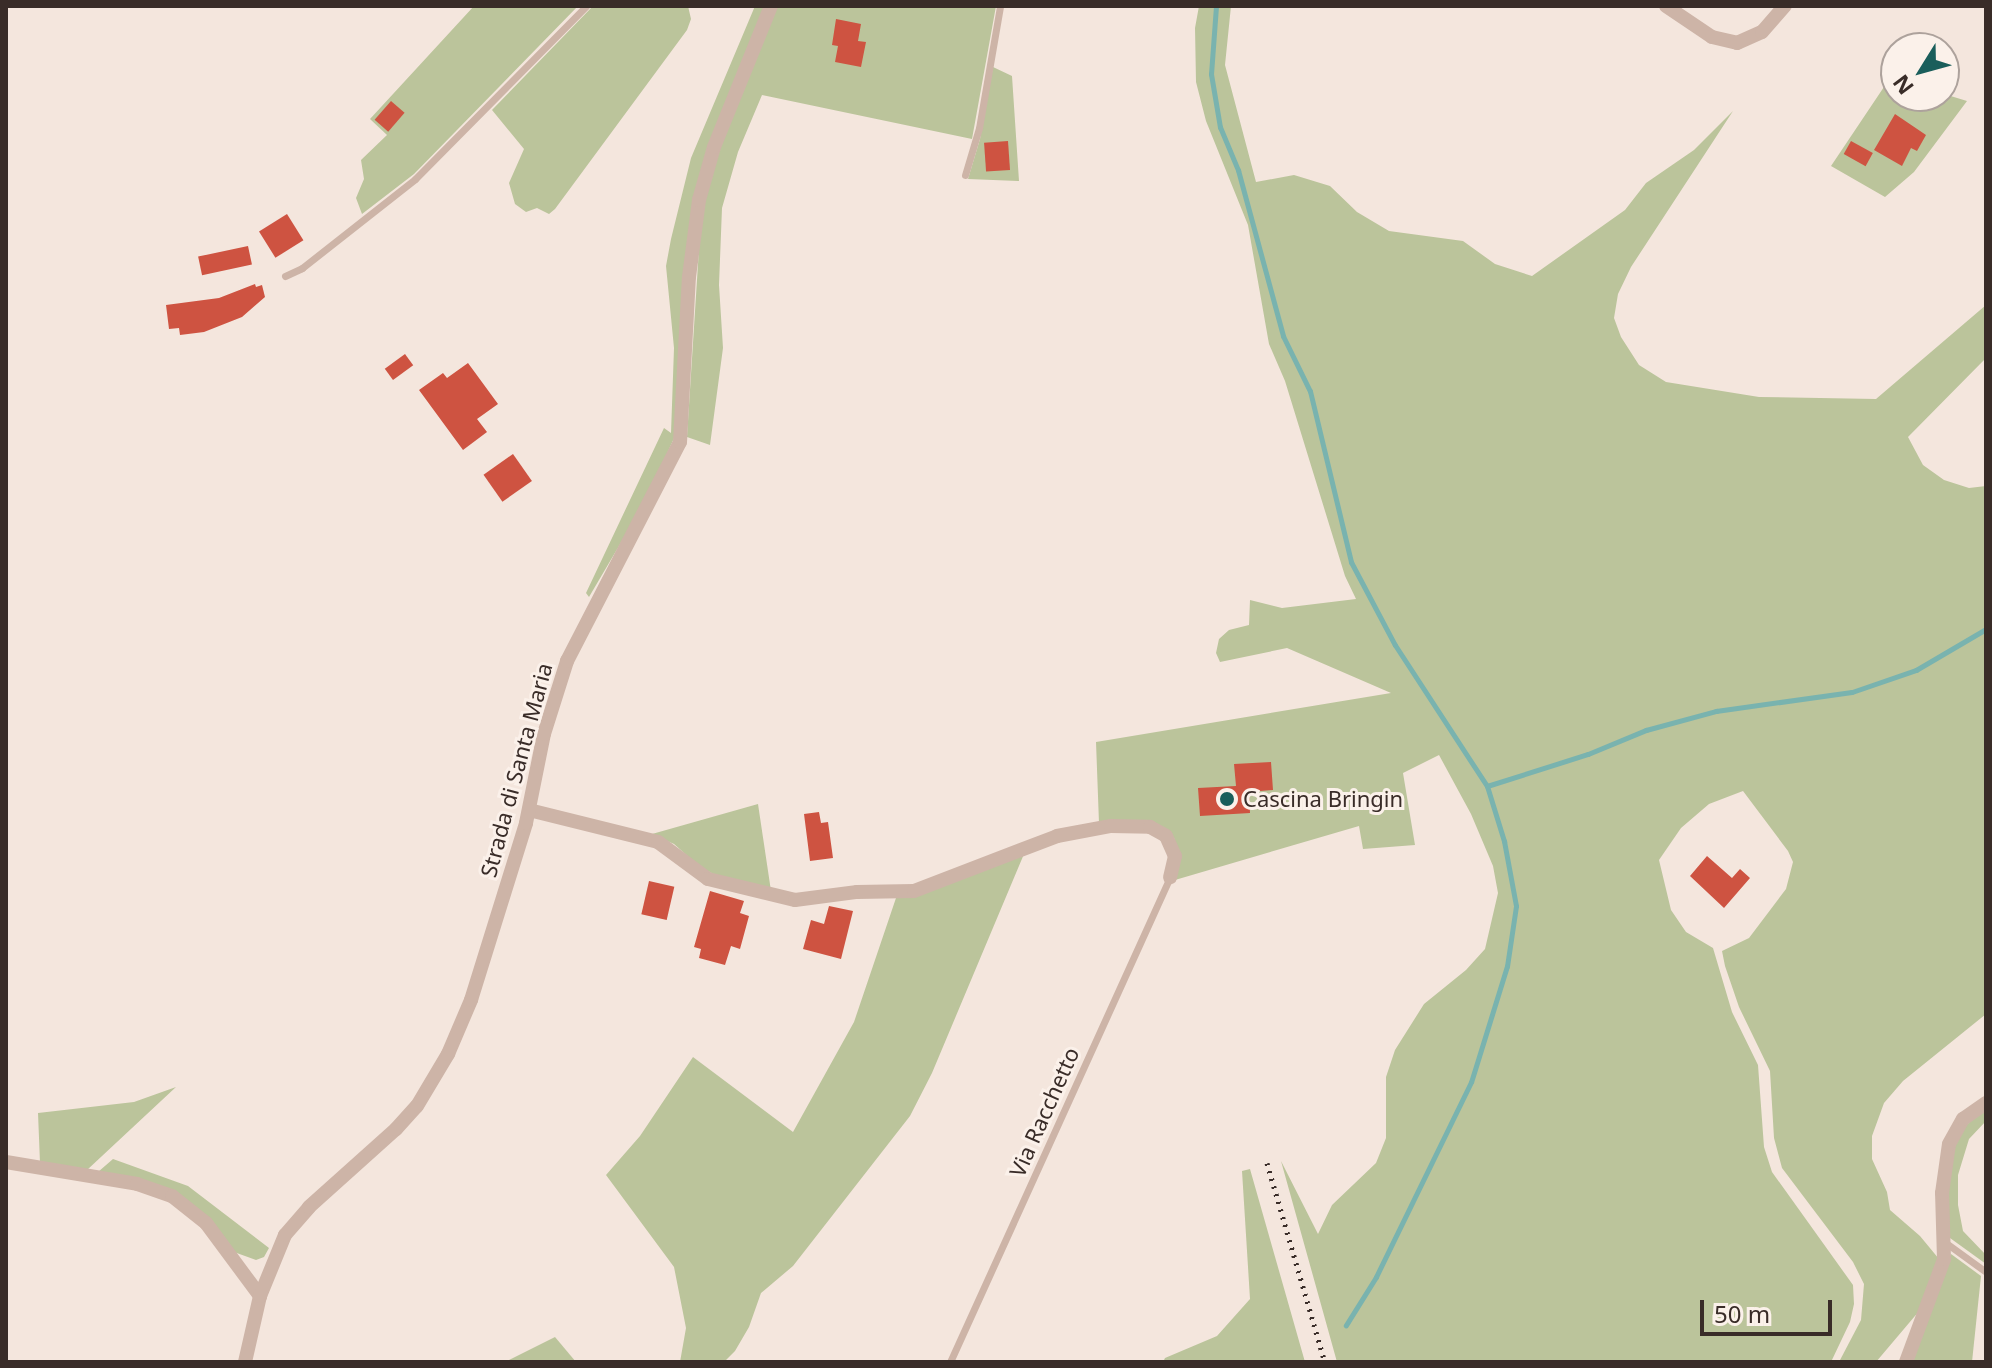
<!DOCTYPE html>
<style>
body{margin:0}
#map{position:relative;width:1992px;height:1368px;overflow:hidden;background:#f4e6dd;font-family:"Noto Sans",sans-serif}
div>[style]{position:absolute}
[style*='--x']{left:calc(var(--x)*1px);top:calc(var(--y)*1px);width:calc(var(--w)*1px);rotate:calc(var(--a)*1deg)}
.green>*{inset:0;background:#bbc49b}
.stream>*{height:5px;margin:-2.5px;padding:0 2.5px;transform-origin:2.5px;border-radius:2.5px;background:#79b3af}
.building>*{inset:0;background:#ce5341;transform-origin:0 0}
.service>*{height:7px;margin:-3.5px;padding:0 3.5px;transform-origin:3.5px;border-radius:3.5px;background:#cdb4a7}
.minor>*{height:14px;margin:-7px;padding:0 7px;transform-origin:7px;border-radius:7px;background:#cdb4a7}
.rail>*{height:5px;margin-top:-2.5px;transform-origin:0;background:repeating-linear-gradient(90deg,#392c28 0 2px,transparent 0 8px)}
.dots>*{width:22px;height:22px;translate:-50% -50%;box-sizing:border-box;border:4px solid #fbf1ea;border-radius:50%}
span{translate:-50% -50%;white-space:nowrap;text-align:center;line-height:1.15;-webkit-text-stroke:6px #fbf1ea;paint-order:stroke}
.street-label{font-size:22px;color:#392c28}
.poi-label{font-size:22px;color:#392c28}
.left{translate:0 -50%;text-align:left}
.frame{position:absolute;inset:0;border:8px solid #392c28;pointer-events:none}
.north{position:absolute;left:1880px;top:32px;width:80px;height:80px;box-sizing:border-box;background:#fbf1ea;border:2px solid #ada29c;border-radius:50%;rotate:233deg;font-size:22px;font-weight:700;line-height:32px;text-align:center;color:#392c28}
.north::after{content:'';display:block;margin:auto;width:28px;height:36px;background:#1a5e5b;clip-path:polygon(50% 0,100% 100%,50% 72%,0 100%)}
.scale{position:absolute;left:1700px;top:1300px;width:132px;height:36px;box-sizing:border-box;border:4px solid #392c28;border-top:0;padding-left:10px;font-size:24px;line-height:28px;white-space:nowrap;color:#392c28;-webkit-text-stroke:6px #fbf1ea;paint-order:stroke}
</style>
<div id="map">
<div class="green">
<div style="clip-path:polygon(474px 6px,578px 6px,414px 174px,362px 214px,356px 198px,364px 179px,361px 160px,387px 135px,370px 119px)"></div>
<div style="clip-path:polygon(593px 6px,688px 6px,691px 19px,687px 30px,555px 209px,549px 214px,537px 208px,526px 212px,515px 204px,509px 183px,524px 149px,492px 110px)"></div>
<div style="clip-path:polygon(755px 6px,767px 6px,708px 149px,675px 436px,646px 500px,589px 597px,586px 593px,664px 428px,671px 433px,674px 348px,666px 266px,671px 239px,691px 158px)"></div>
<div style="clip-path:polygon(775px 6px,996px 6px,972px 139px,762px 95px,738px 152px,722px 208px,719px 285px,723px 348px,710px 445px,687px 437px,701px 217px,717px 154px)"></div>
<div style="clip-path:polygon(1199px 6px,1231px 6px,1225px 65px,1256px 182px,1294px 175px,1330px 186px,1357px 212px,1389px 231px,1463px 241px,1495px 264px,1532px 276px,1625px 210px,1646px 183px,1694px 150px,1733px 111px,1631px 267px,1618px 294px,1614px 318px,1621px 337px,1639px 365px,1666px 382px,1759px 397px,1876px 399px,1986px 305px,1986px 358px,1908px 437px,1923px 465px,1944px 480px,1969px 488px,1986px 486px,1986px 1014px,1903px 1081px,1884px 1103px,1872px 1136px,1872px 1159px,1887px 1192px,1890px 1210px,1920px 1236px,1939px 1259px,1920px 1310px,1876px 1362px,1839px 1362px,1861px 1320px,1864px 1284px,1853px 1262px,1782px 1168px,1774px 1138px,1770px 1071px,1739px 1007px,1725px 966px,1722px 951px,1749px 938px,1786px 889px,1793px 862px,1788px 851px,1743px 791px,1709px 804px,1681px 828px,1659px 860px,1671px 910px,1686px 932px,1713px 948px,1732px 1012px,1758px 1065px,1764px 1147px,1772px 1172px,1853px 1285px,1854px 1304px,1850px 1322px,1831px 1362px,1337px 1362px,1281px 1161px,1318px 1234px,1332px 1205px,1376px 1163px,1386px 1138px,1386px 1077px,1395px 1050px,1424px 1004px,1466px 970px,1485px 949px,1498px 893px,1493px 866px,1471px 814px,1439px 755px,1403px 773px,1415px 845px,1363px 849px,1359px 826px,1175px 880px,1175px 839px,1099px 823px,1096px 742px,1391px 693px,1287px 648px,1220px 662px,1216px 653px,1219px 639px,1229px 630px,1249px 625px,1250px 600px,1282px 608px,1356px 599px,1345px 576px,1285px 381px,1269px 344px,1248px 225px,1206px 121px,1196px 82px,1195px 28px)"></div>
<div style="clip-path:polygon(993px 67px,1012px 76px,1019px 181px,968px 179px,980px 139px)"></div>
<div style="clip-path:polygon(1896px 69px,1896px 96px,1944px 94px,1967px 101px,1914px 172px,1885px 197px,1831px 166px)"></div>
<div style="clip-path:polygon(758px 804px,771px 891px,725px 880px,700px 867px,674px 844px,652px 834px)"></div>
<div style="clip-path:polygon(1024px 854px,932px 1073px,910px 1116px,793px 1266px,761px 1293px,749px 1327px,735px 1351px,724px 1362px,680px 1362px,686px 1328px,674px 1267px,606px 1175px,640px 1136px,693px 1057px,793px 1132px,854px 1022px,896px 898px)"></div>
<div style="clip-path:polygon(176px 1087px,87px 1170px,40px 1163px,38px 1113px,134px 1102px)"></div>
<div style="clip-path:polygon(1986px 1108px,1986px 1121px,1969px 1139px,1958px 1175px,1958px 1205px,1963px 1231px,1986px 1255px,1986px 1264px,1950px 1238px,1946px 1201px,1957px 1133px)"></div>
<div style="clip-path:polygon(113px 1159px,188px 1186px,269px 1248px,264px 1257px,256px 1260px,234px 1252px,203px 1214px,98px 1172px)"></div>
<div style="clip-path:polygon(1250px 1169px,1305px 1362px,1163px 1362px,1165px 1358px,1217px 1336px,1250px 1299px,1242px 1171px)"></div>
<div style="clip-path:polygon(1951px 1254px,1981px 1276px,1972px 1362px,1911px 1362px)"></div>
<div style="clip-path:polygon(555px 1337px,576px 1362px,505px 1362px)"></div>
</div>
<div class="stream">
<div style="--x:1216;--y:6;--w:68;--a:94.2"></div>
<div style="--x:1211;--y:74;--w:54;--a:80.4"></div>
<div style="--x:1220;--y:127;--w:47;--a:67.3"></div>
<div style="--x:1238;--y:170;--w:172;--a:74.8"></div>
<div style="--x:1283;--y:336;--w:61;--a:63.9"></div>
<div style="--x:1310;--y:391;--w:176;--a:76.5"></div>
<div style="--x:1351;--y:562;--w:94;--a:62.1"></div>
<div style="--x:1395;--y:645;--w:168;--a:56.9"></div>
<div style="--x:1487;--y:786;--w:58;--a:72.8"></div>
<div style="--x:1504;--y:841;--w:66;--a:79.5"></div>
<div style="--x:1516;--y:906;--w:61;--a:98.5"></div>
<div style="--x:1507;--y:966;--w:121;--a:107.2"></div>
<div style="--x:1471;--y:1082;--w:217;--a:116"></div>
<div style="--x:1376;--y:1277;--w:57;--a:122"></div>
<div style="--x:1487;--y:786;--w:106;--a:-17.6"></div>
<div style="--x:1588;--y:754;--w:63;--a:-22.5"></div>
<div style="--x:1646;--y:730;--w:73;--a:-15.2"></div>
<div style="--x:1716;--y:711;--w:137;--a:-8"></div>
<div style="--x:1852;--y:692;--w:68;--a:-19"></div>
<div style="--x:1916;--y:670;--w:81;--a:-30.4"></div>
</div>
<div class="building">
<div style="clip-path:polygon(836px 19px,861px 24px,858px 41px,866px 42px,861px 67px,835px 62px,838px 46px,832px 45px)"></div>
<div style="left:391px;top:101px;width:18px;height:25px;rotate:41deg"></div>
<div style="clip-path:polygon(1895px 114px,1926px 135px,1917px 151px,1911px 148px,1902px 166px,1874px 150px)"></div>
<div style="left:1008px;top:141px;width:29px;height:24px;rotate:86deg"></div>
<div style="left:1851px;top:141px;width:25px;height:15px;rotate:29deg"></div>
<div style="left:287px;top:214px;width:31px;height:33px;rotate:58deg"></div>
<div style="left:248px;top:246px;width:19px;height:51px;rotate:78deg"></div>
<div style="clip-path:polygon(255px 284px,256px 287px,262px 285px,265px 297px,242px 317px,204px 332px,180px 335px,179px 328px,169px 329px,166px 305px,219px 298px)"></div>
<div style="left:405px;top:354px;width:14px;height:25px;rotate:54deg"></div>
<div style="clip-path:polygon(468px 363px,498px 404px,477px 419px,487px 432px,463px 450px,419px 390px,443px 373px,447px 378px)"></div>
<div style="left:513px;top:454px;width:33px;height:36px;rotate:55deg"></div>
<div style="clip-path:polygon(1271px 762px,1273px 790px,1249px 792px,1250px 813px,1200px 816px,1198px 788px,1236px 786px,1234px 764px)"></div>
<div style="clip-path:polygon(819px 812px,821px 823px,828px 822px,833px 858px,810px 861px,804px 814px)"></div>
<div style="clip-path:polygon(1707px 856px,1732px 878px,1740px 869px,1750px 878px,1724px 908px,1690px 876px)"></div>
<div style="left:649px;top:881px;width:26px;height:34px;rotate:13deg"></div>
<div style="clip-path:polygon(710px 891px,744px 901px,740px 913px,749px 916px,740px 949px,731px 946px,725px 965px,699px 958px,701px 949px,694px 947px)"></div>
<div style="clip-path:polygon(829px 906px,853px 911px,841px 959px,803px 949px,811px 920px,824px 924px)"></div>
</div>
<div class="service">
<div style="--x:965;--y:175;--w:49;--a:-73.4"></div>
<div style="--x:979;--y:128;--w:124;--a:-80.2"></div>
<div style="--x:285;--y:276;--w:19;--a:-25"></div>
<div style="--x:302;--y:268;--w:144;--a:-38.2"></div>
<div style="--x:415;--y:179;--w:243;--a:-45.3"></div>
<div style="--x:1946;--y:1243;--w:49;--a:35.9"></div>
<div style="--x:950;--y:1362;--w:533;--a:-65.6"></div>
</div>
<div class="minor">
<div style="--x:1666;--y:6;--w:55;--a:34"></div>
<div style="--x:1712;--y:37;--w:26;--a:13"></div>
<div style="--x:1737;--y:43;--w:27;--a:-24"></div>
<div style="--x:1762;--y:32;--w:35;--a:-49"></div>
<div style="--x:529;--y:810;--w:133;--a:13.9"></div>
<div style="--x:658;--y:842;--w:62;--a:36.5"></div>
<div style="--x:708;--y:879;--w:89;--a:13.6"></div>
<div style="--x:795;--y:900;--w:63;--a:-7.4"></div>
<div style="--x:857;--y:892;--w:57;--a:-1"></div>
<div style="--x:914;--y:891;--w:153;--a:-21"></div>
<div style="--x:1057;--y:836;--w:55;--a:-10.5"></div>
<div style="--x:1111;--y:826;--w:39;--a:1"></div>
<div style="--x:1150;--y:827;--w:18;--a:29"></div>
<div style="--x:1166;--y:836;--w:22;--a:66"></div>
<div style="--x:1175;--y:856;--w:22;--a:103"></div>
<div style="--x:6;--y:1162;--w:133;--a:9.5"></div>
<div style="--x:137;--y:1184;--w:37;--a:19"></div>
<div style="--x:172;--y:1196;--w:43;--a:38.5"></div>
<div style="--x:206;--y:1223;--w:91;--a:53.5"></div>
<div style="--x:245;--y:1362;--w:68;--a:-77.2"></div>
<div style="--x:260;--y:1296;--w:66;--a:-67.7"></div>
<div style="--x:285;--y:1235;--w:37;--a:-49"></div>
<div style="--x:309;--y:1207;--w:117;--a:-41.9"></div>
<div style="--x:396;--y:1129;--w:31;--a:-48"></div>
<div style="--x:417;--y:1106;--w:61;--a:-59.2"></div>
<div style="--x:448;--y:1054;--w:59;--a:-66.9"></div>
<div style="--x:471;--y:1000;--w:185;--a:-72.7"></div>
<div style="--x:526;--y:823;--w:91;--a:-78.6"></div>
<div style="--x:544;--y:734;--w:77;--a:-72.5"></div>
<div style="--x:567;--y:661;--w:246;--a:-62.7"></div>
<div style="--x:680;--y:442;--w:165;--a:-86.9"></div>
<div style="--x:689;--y:277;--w:78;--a:-82.6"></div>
<div style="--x:699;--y:200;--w:55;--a:-74.2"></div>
<div style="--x:714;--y:147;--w:152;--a:-68"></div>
<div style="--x:1906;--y:1362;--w:110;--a:-69.7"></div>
<div style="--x:1944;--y:1259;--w:66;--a:-91.7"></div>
<div style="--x:1942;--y:1193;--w:49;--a:-81.9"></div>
<div style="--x:1949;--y:1144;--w:29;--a:-61"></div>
<div style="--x:1963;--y:1119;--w:28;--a:-35"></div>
</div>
<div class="rail">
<div style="--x:1267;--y:1163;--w:207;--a:73.8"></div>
</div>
<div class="dots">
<div style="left:1227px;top:799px;background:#1a5e5b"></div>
</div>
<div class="street-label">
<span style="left:516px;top:770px;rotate:-75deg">Strada di Santa Maria</span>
<span style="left:1044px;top:1112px;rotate:-66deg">Via Racchetto</span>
</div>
<div class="poi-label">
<span class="left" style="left:1243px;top:799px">Cascina Bringin</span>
</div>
<div class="frame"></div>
<div class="north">N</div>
<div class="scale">50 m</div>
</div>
